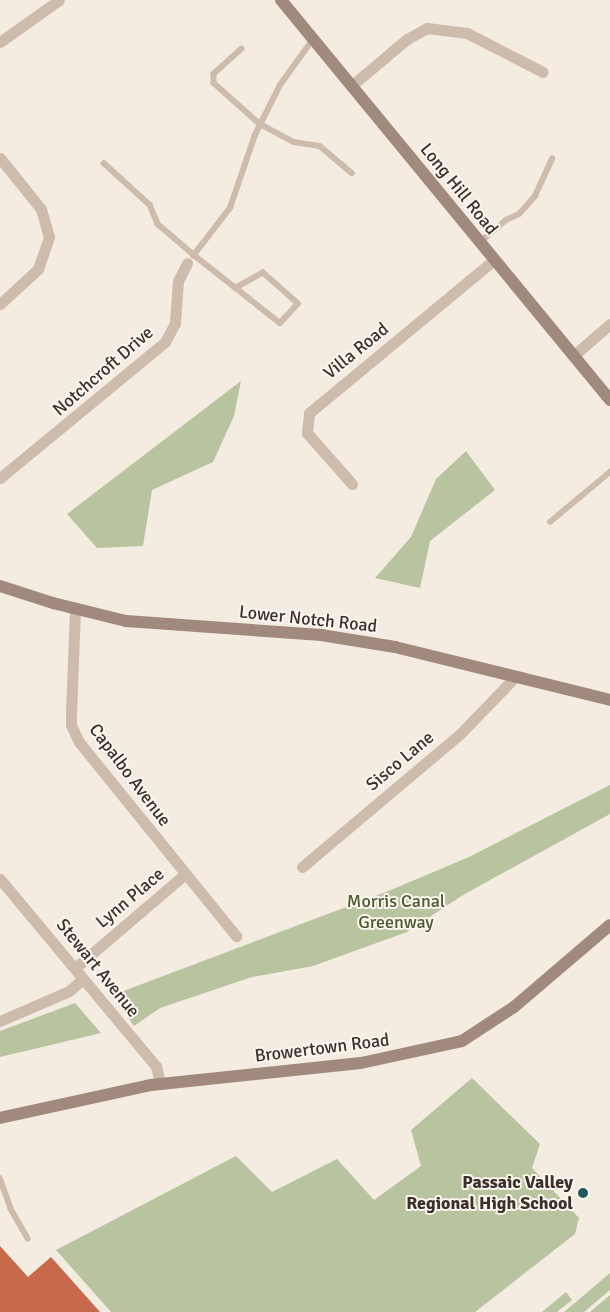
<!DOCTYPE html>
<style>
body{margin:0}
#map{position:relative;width:610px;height:1312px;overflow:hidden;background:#f4ebe1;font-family:Signika,sans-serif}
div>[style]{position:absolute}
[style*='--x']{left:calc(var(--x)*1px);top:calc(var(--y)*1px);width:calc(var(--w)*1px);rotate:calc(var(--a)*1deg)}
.green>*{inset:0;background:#b8c4a0}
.building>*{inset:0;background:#c8694b}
.lane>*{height:5.5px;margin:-2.75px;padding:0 2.75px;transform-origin:2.75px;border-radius:2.75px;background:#cdbbac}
.street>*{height:11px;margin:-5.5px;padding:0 5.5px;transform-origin:5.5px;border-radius:5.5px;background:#cdbbac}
.secondary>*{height:12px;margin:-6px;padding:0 6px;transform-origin:6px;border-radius:6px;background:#a18a7d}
.dots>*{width:14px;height:14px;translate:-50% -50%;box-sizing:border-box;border:2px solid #fbf5ee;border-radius:50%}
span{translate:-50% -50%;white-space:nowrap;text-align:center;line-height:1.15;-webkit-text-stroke:4px #fbf5ee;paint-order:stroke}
.street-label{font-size:18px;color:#3b302b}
.park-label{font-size:18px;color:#4a5a2e}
.poi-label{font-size:18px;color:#3b302b;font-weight:700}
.right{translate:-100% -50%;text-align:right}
</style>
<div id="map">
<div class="green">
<div style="clip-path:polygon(241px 381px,234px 416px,213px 462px,152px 490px,143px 546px,97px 548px,67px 514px)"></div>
<div style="clip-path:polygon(466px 451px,495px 490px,430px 541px,420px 588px,375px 578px,411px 537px,436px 479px)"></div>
<div style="clip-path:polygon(610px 785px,610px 814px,463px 895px,407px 932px,313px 966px,252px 977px,160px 1008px,134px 1026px,113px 995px,386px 892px,469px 857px)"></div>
<div style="clip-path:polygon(75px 1003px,101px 1033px,0 1057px,0 1031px)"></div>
<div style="clip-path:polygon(472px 1078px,540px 1144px,532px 1168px,579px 1218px,575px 1234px,475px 1312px,111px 1312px,56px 1250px,236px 1156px,272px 1192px,337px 1159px,374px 1200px,421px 1166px,411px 1130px)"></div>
<div style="clip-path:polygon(610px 1273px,610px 1290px,584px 1312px,564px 1312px)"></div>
<div style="clip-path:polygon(566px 1292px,572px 1300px,557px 1312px,542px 1312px)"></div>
<div style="clip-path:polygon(610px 1295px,610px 1312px,590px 1312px)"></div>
</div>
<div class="building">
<div style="clip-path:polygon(0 1246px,28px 1277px,51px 1257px,100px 1312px,0 1312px)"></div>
</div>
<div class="lane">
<div style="--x:242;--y:49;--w:38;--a:138"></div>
<div style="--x:214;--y:74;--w:9;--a:90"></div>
<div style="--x:214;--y:83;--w:62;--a:41.7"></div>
<div style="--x:260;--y:124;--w:38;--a:28"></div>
<div style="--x:294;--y:142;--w:26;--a:9"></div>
<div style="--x:320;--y:146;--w:42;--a:40.2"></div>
<div style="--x:104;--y:163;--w:62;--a:42.4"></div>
<div style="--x:150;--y:205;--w:21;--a:67"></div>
<div style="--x:158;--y:224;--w:48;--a:40.7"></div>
<div style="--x:194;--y:255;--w:53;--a:38.2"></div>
<div style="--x:236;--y:288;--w:56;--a:38.5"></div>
<div style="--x:280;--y:323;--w:26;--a:-47"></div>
<div style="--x:298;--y:304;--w:47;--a:-138.5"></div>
<div style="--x:263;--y:273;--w:31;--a:151"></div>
<div style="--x:480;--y:242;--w:34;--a:-40"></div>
<div style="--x:506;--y:220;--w:14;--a:-25"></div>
<div style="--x:519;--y:214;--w:24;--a:-48"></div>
<div style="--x:535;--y:196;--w:41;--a:-65.3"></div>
<div style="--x:193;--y:256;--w:61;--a:-52.4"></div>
<div style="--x:230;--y:208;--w:77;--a:-71.1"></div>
<div style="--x:255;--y:135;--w:56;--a:-63.4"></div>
<div style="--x:280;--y:85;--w:57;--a:-54.3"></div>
<div style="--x:550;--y:522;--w:78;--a:-39.8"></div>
<div style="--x:0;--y:1178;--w:33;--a:70"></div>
<div style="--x:11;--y:1209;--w:34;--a:60"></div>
</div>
<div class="street">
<div style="--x:0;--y:42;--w:72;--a:-35.4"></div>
<div style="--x:351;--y:86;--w:73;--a:-40"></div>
<div style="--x:407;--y:39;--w:23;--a:-29"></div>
<div style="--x:427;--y:28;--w:40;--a:7.1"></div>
<div style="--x:467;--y:33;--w:85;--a:27.2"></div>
<div style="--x:0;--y:158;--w:65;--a:51.2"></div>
<div style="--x:41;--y:209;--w:29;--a:74"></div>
<div style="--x:49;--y:237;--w:34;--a:109"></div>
<div style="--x:38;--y:269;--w:52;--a:137.4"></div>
<div style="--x:573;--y:356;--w:49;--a:-40.9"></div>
<div style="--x:0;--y:478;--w:214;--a:-39.5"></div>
<div style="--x:165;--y:342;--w:21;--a:-62"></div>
<div style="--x:175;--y:323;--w:42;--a:-85.9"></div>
<div style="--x:178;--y:281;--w:20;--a:-63"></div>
<div style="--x:352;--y:484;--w:68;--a:-131.4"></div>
<div style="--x:307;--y:433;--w:20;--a:-84"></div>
<div style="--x:309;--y:413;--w:240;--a:-39.6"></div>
<div style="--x:75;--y:609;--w:103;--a:92.2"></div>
<div style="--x:71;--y:712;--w:13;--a:90"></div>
<div style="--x:71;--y:725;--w:19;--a:65"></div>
<div style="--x:79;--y:742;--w:250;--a:51"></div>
<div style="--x:302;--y:867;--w:207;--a:-40.1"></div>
<div style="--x:460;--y:734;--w:81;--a:-46"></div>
<div style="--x:0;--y:879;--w:244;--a:50.2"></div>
<div style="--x:156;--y:1066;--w:18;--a:77"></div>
<div style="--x:75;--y:968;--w:145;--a:-40.5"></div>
<div style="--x:0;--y:1021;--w:75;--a:-23.5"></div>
<div style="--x:69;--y:991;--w:18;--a:-41"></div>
</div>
<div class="secondary">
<div style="--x:281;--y:0;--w:518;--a:50.56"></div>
<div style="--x:0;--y:586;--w:56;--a:17.8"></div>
<div style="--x:53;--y:603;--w:75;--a:13.9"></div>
<div style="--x:126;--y:621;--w:196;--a:4.1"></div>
<div style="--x:321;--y:635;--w:75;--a:9.2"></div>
<div style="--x:395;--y:647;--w:221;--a:13.8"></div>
<div style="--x:0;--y:1118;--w:155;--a:-12.3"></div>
<div style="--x:151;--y:1085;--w:211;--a:-6"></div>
<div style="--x:361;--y:1063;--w:103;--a:-12.3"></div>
<div style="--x:462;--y:1041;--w:62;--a:-33.2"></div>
<div style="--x:514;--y:1007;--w:126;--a:-40.5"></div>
</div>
<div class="dots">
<div style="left:583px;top:1193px;background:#1f5a5e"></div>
</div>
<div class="street-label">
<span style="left:459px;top:189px;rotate:51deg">Long Hill Road</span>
<span style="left:356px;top:351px;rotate:-39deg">Villa Road</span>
<span style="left:103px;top:371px;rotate:-41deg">Notchcroft Drive</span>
<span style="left:308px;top:619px;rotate:6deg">Lower Notch Road</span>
<span style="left:400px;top:761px;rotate:-40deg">Sisco Lane</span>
<span style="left:130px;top:775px;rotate:53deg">Capalbo Avenue</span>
<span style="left:130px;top:898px;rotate:-40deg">Lynn Place</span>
<span style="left:98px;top:968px;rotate:51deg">Stewart Avenue</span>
<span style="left:322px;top:1048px;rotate:-7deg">Browertown Road</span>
</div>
<div class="park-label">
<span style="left:396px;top:912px">Morris Canal<br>Greenway</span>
</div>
<div class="poi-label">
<span class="right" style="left:573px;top:1193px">Passaic Valley<br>Regional High School</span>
</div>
</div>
